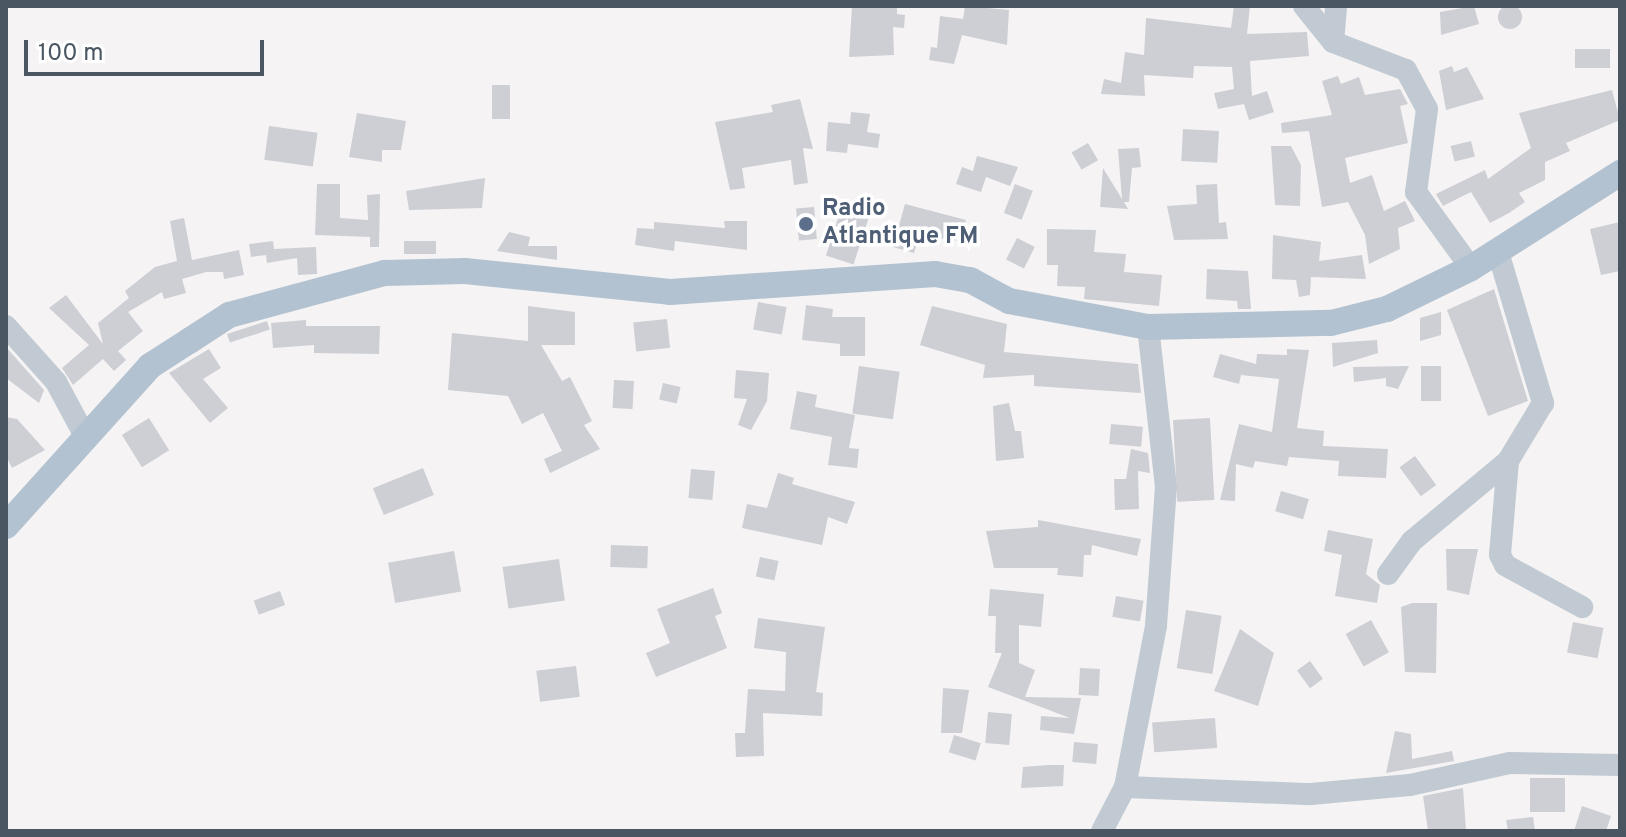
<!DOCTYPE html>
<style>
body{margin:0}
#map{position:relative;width:1626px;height:837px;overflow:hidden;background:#f5f3f3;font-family:Overpass,sans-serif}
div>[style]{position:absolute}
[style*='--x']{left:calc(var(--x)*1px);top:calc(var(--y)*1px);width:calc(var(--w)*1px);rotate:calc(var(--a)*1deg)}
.building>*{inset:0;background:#cdcfd5;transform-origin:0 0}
.round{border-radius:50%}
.minor>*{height:22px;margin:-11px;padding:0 11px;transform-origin:11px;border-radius:11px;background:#c1cad2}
.major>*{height:26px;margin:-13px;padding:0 13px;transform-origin:13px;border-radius:13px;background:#b3c2d1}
.dots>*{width:22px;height:22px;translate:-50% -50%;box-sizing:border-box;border:4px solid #fff;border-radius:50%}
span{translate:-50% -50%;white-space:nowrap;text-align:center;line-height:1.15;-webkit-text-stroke:7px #fff;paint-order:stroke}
.service-label{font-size:24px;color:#4e5e75;font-weight:700}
.left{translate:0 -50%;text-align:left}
.frame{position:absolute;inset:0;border:8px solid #4a5661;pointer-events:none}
.scale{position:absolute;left:24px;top:40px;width:240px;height:36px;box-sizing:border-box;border:4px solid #4a5661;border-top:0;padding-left:10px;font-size:24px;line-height:28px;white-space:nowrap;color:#4a5661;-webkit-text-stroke:6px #fff;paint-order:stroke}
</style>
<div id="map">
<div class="building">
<div class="round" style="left:1498px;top:5px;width:24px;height:24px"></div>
<div style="clip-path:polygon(852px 6px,897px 6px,897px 14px,905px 15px,904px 28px,893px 27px,894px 55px,849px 57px)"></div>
<div style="clip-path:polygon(965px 6px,1009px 10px,1007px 45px,962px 35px,954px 64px,929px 60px,931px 47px,937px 48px,940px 16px,963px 19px)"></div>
<div style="clip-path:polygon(1234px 6px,1250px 6px,1247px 34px,1307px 32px,1309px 56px,1250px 61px,1252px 96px,1267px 91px,1274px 112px,1249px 120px,1244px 104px,1218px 109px,1214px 93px,1234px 89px,1232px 67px,1194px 66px,1193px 78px,1144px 75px,1145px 96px,1101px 94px,1104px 79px,1121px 83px,1125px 52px,1144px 55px,1146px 18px,1231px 28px)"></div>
<div style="clip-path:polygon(1474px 6px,1479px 24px,1441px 35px,1440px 12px)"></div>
<div style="left:1575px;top:49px;width:35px;height:19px"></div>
<div style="clip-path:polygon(1452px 66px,1454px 72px,1467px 67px,1484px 99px,1446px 110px,1439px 71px)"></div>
<div style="clip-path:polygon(1338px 76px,1341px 84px,1359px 77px,1365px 95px,1400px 89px,1408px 104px,1400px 106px,1408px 143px,1345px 158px,1350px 183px,1372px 175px,1384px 211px,1405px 201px,1415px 221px,1398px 228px,1400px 249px,1369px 264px,1365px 235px,1348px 202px,1322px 207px,1309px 131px,1282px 133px,1281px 123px,1332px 115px,1322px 81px)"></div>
<div style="left:492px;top:85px;width:18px;height:34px"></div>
<div style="clip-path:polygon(1612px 90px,1620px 120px,1566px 143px,1570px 151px,1545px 162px,1545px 180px,1519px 193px,1525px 202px,1509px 213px,1490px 223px,1471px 192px,1443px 206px,1440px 201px,1436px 194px,1485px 170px,1488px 179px,1531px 148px,1519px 113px)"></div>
<div style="clip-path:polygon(800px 99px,813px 149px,803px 148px,808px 183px,794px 185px,791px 160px,742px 168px,745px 188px,730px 190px,715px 122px,773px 112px,771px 105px)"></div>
<div style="clip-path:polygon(851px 112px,870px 114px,867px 132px,880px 134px,878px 148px,848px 144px,847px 153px,826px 151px,828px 122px,850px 124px)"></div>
<div style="clip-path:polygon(357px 113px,406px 121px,401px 150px,382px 150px,382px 162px,349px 157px)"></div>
<div style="left:269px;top:126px;width:49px;height:34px;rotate:8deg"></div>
<div style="left:1183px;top:129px;width:36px;height:32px;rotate:3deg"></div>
<div style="left:1471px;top:141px;width:16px;height:21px;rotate:76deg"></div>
<div style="left:1088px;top:143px;width:20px;height:19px;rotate:60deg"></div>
<div style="clip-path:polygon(1271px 146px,1291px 146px,1301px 165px,1300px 206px,1275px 205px)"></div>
<div style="clip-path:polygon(1139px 148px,1141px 167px,1132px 168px,1129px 202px,1124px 202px,1128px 209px,1100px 207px,1103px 168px,1122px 199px,1118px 149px)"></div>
<div style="clip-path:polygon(977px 156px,1018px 167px,1010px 186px,986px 177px,981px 192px,956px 184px,962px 167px,973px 171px)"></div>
<div style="clip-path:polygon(485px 178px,482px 208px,409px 210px,406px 191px)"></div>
<div style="clip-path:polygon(317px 184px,340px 184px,340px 218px,368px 220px,367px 195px,380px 194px,379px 247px,370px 247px,370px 237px,315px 235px)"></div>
<div style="left:1015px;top:184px;width:19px;height:31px;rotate:21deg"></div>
<div style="clip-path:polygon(1217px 184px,1219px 223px,1226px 222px,1228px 239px,1174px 240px,1167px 206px,1197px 204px,1196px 185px)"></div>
<div style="clip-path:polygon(905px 204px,966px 220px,963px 241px,919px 236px,914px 253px,893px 247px)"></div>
<div style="left:842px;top:206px;width:29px;height:52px;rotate:18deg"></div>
<div style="left:814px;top:207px;width:32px;height:18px;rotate:85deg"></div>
<div style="clip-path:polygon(184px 218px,192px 260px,239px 250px,244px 275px,224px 279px,223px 272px,206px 272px,182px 279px,186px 293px,164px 299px,162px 292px,128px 312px,143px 331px,118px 351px,126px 360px,114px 371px,103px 359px,73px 385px,62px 368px,89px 345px,49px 308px,66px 295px,103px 344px,98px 323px,129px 298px,125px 291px,155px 267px,177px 261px,170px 221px)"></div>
<div style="clip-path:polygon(724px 221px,747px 221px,747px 250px,675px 241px,674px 251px,635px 245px,637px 228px,654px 229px,654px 222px,725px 228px)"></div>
<div style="clip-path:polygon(1620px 222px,1620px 271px,1601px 275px,1590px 229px)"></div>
<div style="clip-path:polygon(1047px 229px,1096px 230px,1094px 252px,1126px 254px,1124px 272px,1162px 275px,1159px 306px,1084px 299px,1085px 287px,1057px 286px,1058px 265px,1047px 265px)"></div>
<div style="clip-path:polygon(509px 232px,530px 237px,528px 246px,557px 246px,557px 260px,497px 251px)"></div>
<div style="clip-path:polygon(1273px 235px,1321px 242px,1319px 261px,1362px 255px,1366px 279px,1311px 277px,1310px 295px,1299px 297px,1296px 280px,1272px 279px)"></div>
<div style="left:1017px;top:238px;width:20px;height:24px;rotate:27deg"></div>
<div style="clip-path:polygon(273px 241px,274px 249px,316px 247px,317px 274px,298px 275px,297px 258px,267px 263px,266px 255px,251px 257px,249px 244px)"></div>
<div style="left:404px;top:241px;width:32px;height:13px"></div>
<div style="clip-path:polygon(1207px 269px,1248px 271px,1251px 309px,1238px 309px,1237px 301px,1206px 299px)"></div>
<div style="clip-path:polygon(1494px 289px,1528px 401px,1488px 416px,1447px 310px)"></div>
<div style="left:758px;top:302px;width:29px;height:28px;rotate:10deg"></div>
<div style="clip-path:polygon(806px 305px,833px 309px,832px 317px,865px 317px,865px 356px,840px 356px,840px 344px,802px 340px)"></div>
<div style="clip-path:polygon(528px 306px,575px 312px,575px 345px,541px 345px,562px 381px,570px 377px,592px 421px,584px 425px,600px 449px,550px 473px,544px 459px,562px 451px,543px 413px,522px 424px,508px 396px,448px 390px,452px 333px,528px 341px)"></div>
<div style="clip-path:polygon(932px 306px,1007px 324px,1004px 352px,1138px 364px,1141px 393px,1034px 386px,1034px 375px,983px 378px,985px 365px,920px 345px)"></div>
<div style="clip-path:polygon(1441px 312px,1441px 335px,1420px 341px,1420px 318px)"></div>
<div style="left:667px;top:319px;width:29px;height:34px;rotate:84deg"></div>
<div style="clip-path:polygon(306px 320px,306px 326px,380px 326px,379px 354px,314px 353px,314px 345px,273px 348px,271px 323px)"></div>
<div style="left:267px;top:321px;width:9px;height:42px;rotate:72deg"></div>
<div style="clip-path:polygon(1377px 340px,1378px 353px,1333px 367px,1332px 343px)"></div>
<div style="clip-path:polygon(6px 347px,44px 390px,39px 403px,6px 378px)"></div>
<div style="clip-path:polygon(209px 349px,221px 368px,203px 379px,228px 408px,210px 423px,169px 373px)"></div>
<div style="clip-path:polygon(1287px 349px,1309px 350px,1297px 428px,1324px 431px,1323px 446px,1388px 449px,1386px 478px,1338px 476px,1339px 461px,1289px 457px,1287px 466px,1255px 461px,1253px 468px,1236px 464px,1235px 501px,1220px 500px,1239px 424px,1272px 432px,1279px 379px,1241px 375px,1239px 384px,1213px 377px,1220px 354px,1256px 364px,1257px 354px,1287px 355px)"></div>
<div style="left:859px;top:366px;width:41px;height:48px;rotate:8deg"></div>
<div style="clip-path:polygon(1409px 366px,1398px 389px,1386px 386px,1386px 378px,1354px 382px,1353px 367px)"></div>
<div style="left:1421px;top:366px;width:20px;height:35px"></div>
<div style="clip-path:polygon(736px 370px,769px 373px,767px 401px,751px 430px,738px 425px,747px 399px,734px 398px)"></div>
<div style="left:614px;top:380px;width:20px;height:28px;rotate:3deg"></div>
<div style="left:663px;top:383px;width:18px;height:17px;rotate:13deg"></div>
<div style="clip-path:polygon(797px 391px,817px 395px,815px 407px,855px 415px,849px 448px,859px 449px,857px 468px,828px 465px,832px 437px,790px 429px)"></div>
<div style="clip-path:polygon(1009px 403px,1015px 431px,1021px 431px,1024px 458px,996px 461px,993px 406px)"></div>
<div style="clip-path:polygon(6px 417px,17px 419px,45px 450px,12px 468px,6px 456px)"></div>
<div style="left:149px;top:418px;width:38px;height:32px;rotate:58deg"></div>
<div style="left:1210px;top:418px;width:82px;height:37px;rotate:87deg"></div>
<div style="left:1111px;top:424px;width:32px;height:20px;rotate:5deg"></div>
<div style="clip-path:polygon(1131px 449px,1148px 453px,1150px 473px,1138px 471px,1139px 509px,1115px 510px,1114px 479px,1126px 479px)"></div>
<div style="left:1415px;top:456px;width:36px;height:19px;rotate:54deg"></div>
<div style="left:423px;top:468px;width:29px;height:54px;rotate:68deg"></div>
<div style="left:691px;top:469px;width:24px;height:29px;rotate:5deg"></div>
<div style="clip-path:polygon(778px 473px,794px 478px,792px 484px,855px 502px,847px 524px,828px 517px,822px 545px,742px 528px,747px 504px,767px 508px)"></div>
<div style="left:1281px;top:491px;width:29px;height:21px;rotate:16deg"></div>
<div style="clip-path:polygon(1038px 520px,1141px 539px,1137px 556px,1092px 545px,1091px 555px,1084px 555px,1083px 577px,1057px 575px,1058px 568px,994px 568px,986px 531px,1038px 527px)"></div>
<div style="clip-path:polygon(1328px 530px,1373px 539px,1366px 574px,1380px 585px,1377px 603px,1335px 596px,1342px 555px,1324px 551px)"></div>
<div style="left:611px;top:545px;width:37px;height:22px;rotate:2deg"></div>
<div style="clip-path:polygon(1446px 549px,1478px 549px,1469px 595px,1447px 590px)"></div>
<div style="left:454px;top:551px;width:41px;height:67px;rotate:80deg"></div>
<div style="left:760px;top:557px;width:19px;height:20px;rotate:12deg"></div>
<div style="left:559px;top:559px;width:42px;height:57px;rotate:82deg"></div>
<div style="clip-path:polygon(713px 588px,722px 613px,715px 616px,727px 648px,656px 677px,646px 653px,670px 643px,657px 609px)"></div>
<div style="clip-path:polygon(990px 589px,1044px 594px,1041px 627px,1019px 625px,1019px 663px,1035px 670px,1025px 697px,1081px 698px,1074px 734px,1040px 730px,1041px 716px,1070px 718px,988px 687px,1002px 653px,995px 653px,996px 616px,988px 616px)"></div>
<div style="left:280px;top:591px;width:15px;height:28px;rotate:70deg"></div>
<div style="left:1116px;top:596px;width:28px;height:21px;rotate:10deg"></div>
<div style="clip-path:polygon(1412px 603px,1437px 603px,1436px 673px,1405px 672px,1401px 607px)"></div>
<div style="left:1186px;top:610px;width:36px;height:59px;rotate:9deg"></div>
<div style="clip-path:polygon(758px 618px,825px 627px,816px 692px,823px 693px,822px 716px,763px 713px,764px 756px,736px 757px,735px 733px,745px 733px,748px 689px,785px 691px,786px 652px,754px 648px)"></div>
<div style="left:1371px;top:620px;width:37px;height:29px;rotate:61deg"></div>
<div style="left:1573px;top:622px;width:31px;height:31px;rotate:11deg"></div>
<div style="clip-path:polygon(1240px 629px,1274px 653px,1258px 706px,1214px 691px)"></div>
<div style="left:1310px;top:661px;width:22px;height:16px;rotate:54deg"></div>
<div style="left:576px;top:666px;width:31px;height:40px;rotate:83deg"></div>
<div style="left:1080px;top:668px;width:20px;height:27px;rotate:3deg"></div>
<div style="clip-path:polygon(943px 688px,969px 690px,962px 733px,941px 733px)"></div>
<div style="left:988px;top:712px;width:24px;height:31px;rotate:5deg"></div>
<div style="left:1215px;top:718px;width:30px;height:63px;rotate:86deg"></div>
<div style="clip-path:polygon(1395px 731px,1411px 734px,1412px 759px,1452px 751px,1454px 761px,1386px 773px)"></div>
<div style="left:954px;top:735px;width:28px;height:18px;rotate:17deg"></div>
<div style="left:1074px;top:742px;width:24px;height:20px;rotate:5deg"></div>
<div style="clip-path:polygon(1048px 765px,1064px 765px,1063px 786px,1021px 788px,1023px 767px)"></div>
<div style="left:1530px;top:778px;width:35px;height:34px"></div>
<div style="clip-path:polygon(1463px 788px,1466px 831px,1428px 831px,1423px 796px)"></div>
<div style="clip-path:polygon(1582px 806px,1611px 816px,1606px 831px,1574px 831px)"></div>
<div style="clip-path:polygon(1533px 817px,1535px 831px,1508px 831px,1506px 820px)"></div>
</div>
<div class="minor">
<div style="--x:1304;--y:6;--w:46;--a:51.1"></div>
<div style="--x:1333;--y:42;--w:78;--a:21"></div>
<div style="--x:1406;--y:70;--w:44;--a:61.7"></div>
<div style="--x:1427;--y:109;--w:84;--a:97.5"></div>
<div style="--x:1416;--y:192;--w:94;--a:54.1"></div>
<div style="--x:1333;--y:42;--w:36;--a:-85"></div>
<div style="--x:1498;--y:252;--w:158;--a:73.4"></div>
<div style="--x:1543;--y:403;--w:68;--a:121.1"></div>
<div style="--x:1508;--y:461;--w:94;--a:94.9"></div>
<div style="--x:1500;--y:555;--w:11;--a:63"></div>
<div style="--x:1505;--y:565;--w:88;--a:28.6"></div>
<div style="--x:6;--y:326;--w:75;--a:48.2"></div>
<div style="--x:56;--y:382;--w:61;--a:61.8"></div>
<div style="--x:1388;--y:574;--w:41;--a:-54"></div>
<div style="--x:1412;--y:541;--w:125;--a:-39.8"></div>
<div style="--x:1125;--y:787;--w:186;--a:2.2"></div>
<div style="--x:1311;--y:794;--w:99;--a:-5.2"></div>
<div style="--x:1410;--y:785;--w:102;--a:-12.4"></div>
<div style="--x:1510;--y:763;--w:110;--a:1"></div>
<div style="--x:1102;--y:831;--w:50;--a:-62.4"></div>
<div style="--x:1125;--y:787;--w:164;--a:-79.1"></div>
<div style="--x:1156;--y:626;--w:139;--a:-85.9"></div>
<div style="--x:1166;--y:487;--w:161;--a:-96.4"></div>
</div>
<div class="major">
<div style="--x:6;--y:526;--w:215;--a:-48"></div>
<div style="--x:150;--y:366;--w:46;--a:-32.7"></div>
<div style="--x:189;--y:341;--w:48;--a:-33"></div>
<div style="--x:229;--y:315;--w:162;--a:-15.1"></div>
<div style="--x:385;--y:273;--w:80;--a:-1.4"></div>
<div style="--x:465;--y:271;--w:206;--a:5.8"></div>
<div style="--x:670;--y:292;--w:266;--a:-3.9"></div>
<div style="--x:935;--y:274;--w:36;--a:10"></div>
<div style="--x:970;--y:280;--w:44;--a:28.3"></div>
<div style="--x:1009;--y:301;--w:141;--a:10.6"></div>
<div style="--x:1148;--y:327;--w:183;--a:-1.3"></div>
<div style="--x:1331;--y:323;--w:58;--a:-14"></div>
<div style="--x:1387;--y:309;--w:93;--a:-26"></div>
<div style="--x:1471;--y:268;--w:177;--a:-32.5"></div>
</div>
<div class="dots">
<div style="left:806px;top:224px;background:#5c6f8a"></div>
</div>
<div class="service-label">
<span class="left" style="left:822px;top:224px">Radio<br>Atlantique FM</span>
</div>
<div class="frame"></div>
<div class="scale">100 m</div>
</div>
